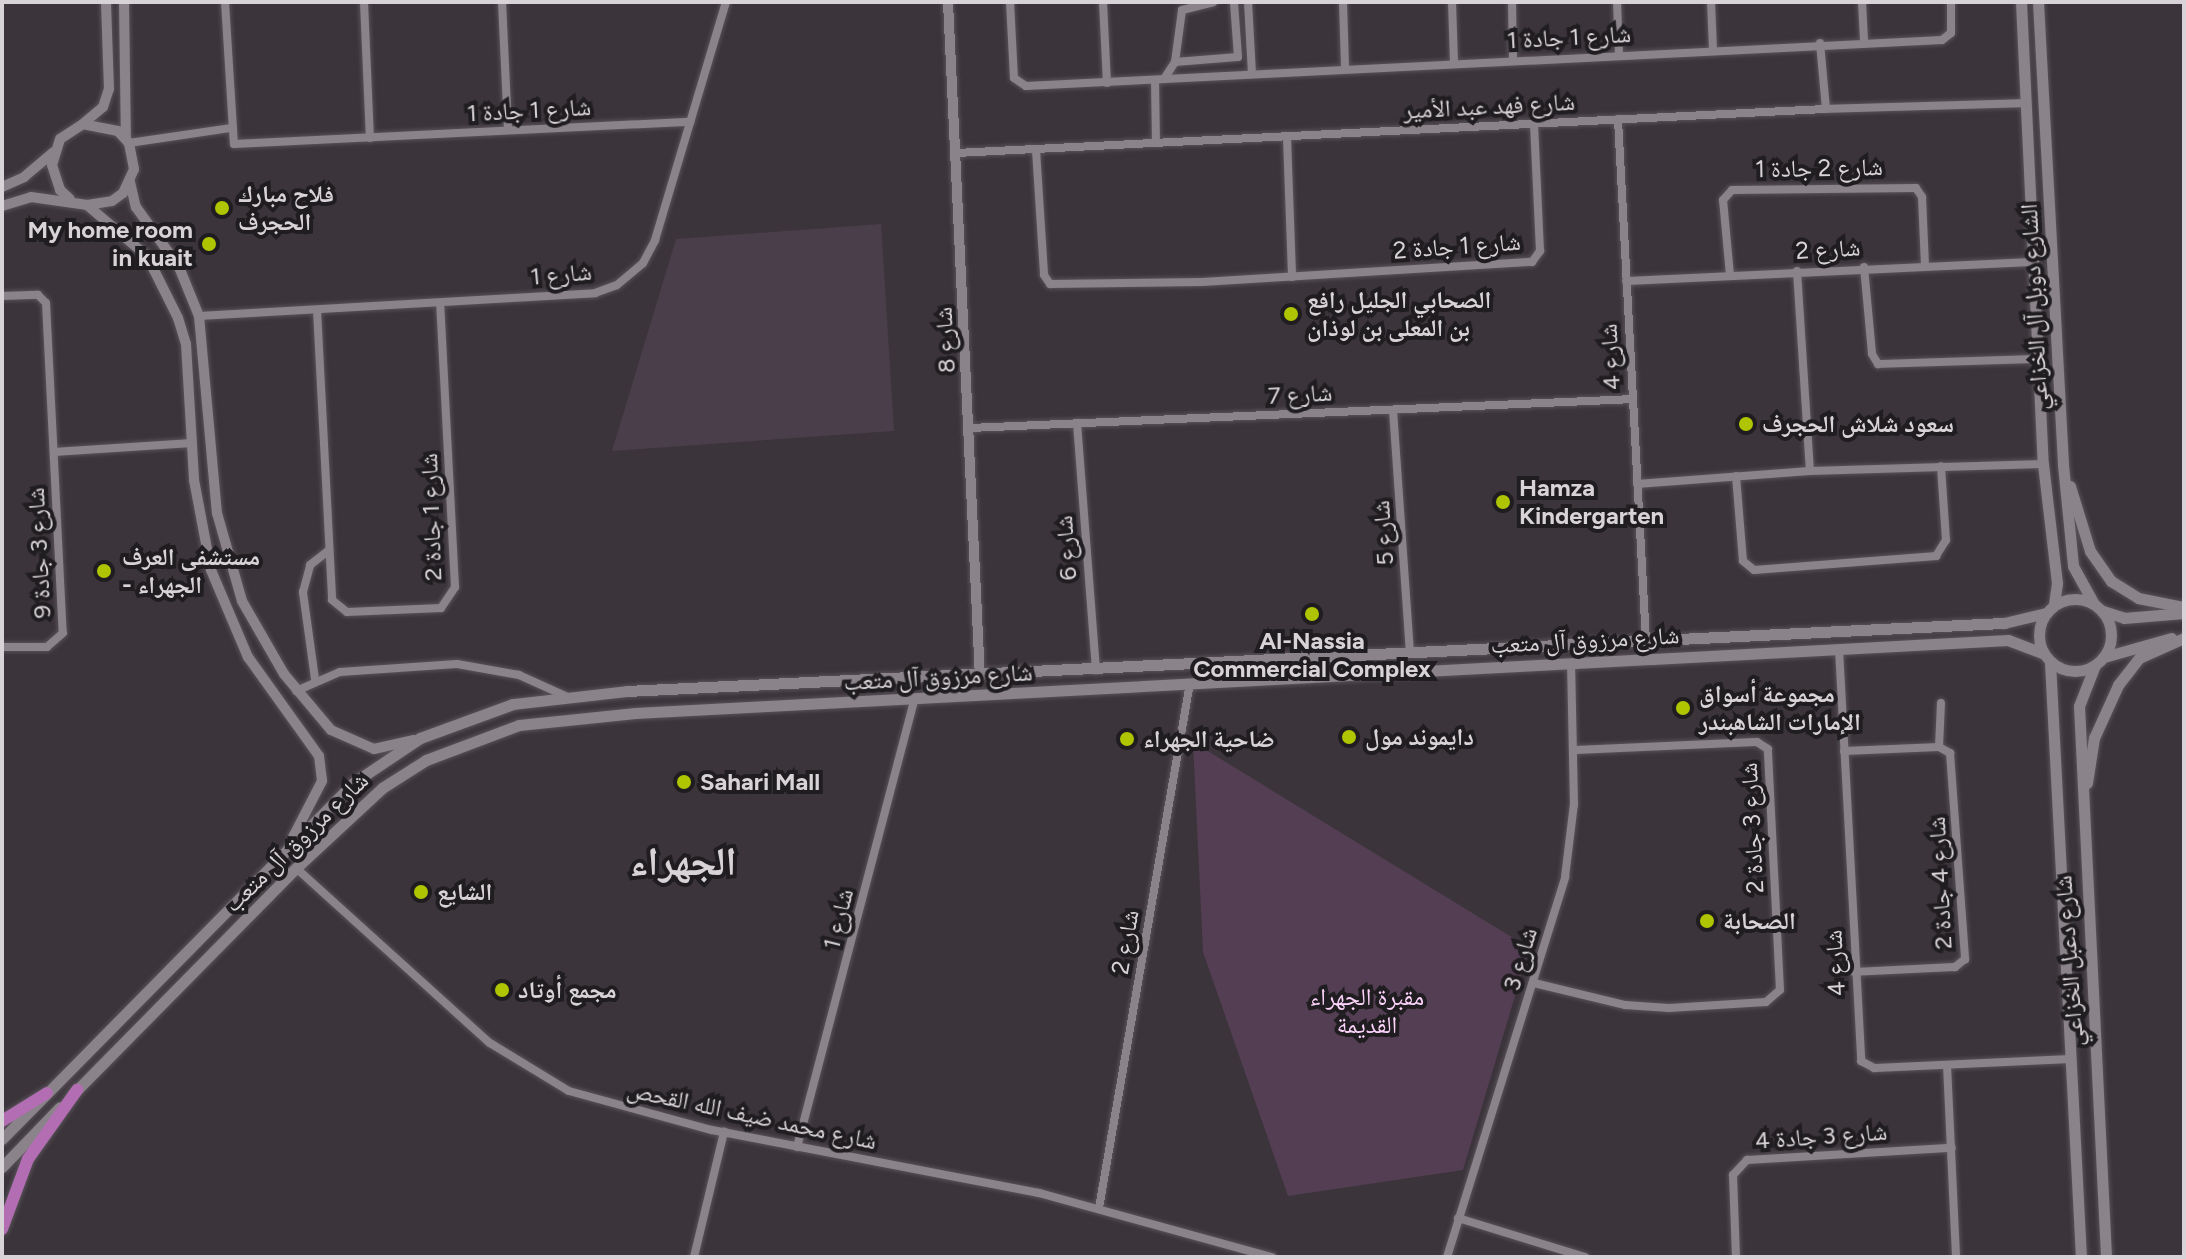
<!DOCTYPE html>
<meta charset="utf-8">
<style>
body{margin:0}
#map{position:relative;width:2186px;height:1259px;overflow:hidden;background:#3b343b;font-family:Figtree,"Noto Naskh Arabic",sans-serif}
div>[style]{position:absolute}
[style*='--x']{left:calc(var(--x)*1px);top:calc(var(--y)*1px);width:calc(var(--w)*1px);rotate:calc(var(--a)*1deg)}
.built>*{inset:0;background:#493e49}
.green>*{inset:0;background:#543e53}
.roads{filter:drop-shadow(0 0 2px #585358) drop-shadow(0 0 2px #585358)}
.minor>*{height:8px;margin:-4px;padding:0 4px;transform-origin:4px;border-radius:4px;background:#8a838a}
.tertiary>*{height:10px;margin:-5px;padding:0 5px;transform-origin:5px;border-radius:5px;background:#8a838a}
.secondary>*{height:11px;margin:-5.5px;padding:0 5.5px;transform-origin:5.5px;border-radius:5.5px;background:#8a838a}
.secondary>.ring{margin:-5.5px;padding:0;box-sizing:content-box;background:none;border:11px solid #8a838a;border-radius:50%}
.trunk>*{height:12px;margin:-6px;padding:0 6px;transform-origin:6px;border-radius:6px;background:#b36eb3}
.dots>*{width:22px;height:22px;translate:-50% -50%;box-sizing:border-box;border:4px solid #201d20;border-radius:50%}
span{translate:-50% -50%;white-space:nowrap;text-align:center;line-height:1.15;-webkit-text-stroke:8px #201d20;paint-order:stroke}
.street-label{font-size:24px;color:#d7d3d7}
.poi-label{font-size:24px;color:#d7d3d7;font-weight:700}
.left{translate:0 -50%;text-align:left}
.right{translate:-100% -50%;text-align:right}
.park-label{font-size:24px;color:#fdd4fb}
.town-label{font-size:40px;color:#d7d3d7;font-weight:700}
.frame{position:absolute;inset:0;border:4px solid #d7d3d7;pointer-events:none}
</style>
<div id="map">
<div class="built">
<div style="clip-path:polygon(881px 224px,894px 431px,612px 451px,676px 239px)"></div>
</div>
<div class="green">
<div style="clip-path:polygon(1193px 742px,1523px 944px,1526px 959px,1463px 1170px,1288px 1196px,1203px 952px)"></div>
</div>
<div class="roads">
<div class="minor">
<div style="--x:225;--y:2;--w:142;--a:86.4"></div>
<div style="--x:234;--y:144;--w:457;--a:-2.8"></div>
<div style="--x:364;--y:2;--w:136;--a:87.5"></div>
<div style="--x:502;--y:2;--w:128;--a:87.3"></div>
<div style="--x:1010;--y:2;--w:76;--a:87"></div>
<div style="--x:1014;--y:78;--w:14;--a:34"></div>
<div style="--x:1026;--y:86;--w:917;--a:-2.87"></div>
<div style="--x:1942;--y:40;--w:11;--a:-38"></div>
<div style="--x:1951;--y:33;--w:31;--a:-90"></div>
<div style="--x:1103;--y:2;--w:81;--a:87.2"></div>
<div style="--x:1248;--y:2;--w:71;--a:86.8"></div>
<div style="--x:1343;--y:2;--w:65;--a:88.2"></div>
<div style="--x:1452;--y:2;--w:61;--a:88.1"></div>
<div style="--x:1512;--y:2;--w:57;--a:89"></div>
<div style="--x:1617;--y:2;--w:52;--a:87.8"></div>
<div style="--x:1711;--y:2;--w:47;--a:87.6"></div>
<div style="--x:1862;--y:2;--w:38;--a:87"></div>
<div style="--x:1820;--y:43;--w:66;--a:84.8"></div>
<div style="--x:1175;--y:62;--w:63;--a:-4.5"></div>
<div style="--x:1238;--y:57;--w:55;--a:-94.2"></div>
<div style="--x:1164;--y:79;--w:20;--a:-57"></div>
<div style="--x:1175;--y:62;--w:52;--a:-82.3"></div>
<div style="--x:1182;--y:10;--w:32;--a:-14"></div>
<div style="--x:1155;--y:80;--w:62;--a:89.1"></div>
<div style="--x:1618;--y:119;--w:523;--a:86.93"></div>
<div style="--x:1287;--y:138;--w:139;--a:87.9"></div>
<div style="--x:129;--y:143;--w:102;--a:-8.4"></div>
<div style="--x:1036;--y:150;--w:125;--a:86.3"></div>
<div style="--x:1044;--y:275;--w:11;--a:56"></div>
<div style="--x:1050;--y:284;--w:152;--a:-0.8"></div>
<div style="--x:1202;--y:282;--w:331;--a:-3.5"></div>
<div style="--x:1532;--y:262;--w:14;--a:-54"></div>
<div style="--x:1540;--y:251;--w:127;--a:-92.7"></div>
<div style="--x:956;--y:153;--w:871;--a:-2.9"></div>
<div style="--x:1826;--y:109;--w:199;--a:-1.7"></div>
<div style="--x:1864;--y:267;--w:87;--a:84.7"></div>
<div style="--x:1872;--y:354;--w:12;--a:59"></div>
<div style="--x:1878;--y:364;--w:160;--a:-1.8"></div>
<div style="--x:1797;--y:271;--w:200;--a:86.3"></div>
<div style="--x:1730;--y:275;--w:75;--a:-95.3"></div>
<div style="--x:1723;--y:200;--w:13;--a:-48"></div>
<div style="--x:1732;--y:190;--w:184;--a:-0.6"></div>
<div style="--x:1916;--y:188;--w:11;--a:56"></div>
<div style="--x:1922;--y:197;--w:68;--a:87.5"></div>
<div style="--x:1626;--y:281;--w:407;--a:-2.7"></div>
<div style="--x:2;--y:296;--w:36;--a:-2"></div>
<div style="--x:38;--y:295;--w:11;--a:45"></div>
<div style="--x:46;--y:303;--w:330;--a:87.1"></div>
<div style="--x:63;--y:633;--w:21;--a:139"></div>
<div style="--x:47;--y:647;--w:45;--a:180"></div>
<div style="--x:317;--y:310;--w:290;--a:87"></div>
<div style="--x:332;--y:600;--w:19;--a:39"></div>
<div style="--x:347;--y:612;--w:94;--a:-2.4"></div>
<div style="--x:441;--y:608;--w:25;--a:-56"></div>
<div style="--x:455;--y:587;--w:284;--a:-93"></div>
<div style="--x:199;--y:316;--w:397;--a:-3.3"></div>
<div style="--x:595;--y:293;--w:23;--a:-20"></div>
<div style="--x:617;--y:285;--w:34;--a:-40"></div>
<div style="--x:643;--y:263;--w:26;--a:-62"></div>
<div style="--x:655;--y:240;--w:248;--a:-73.4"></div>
<div style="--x:1393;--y:410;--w:244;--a:86"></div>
<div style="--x:1077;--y:423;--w:248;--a:85.6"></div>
<div style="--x:970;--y:428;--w:664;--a:-2.5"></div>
<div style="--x:54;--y:452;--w:138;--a:-3.7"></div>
<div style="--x:1736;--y:476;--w:85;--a:85.3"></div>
<div style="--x:1743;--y:561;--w:14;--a:39"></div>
<div style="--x:1754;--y:570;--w:183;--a:-4.4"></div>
<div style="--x:1936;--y:556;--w:19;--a:-58"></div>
<div style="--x:1946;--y:540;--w:74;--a:-93.9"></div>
<div style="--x:1637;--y:484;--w:173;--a:-4.3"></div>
<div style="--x:1810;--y:471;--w:233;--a:-1.7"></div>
<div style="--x:1839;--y:649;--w:413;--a:86.9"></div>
<div style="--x:1861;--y:1061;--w:15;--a:28"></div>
<div style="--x:1874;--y:1068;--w:198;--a:-2.6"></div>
<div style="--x:315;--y:679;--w:88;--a:-97.9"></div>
<div style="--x:303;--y:592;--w:28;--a:-75"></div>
<div style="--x:310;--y:565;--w:24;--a:-38"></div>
<div style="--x:296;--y:691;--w:48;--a:-23.4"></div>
<div style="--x:340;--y:672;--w:117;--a:-3.9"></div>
<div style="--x:457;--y:664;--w:63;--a:10.1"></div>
<div style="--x:519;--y:675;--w:54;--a:24.2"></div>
<div style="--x:1939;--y:747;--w:44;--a:-87.4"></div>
<div style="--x:1844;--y:751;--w:95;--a:-2.4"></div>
<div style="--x:1939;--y:747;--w:13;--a:29"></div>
<div style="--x:1950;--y:753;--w:207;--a:85.8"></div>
<div style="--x:1965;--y:959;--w:13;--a:141"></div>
<div style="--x:1955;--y:967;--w:101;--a:177.2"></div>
<div style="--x:296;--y:868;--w:261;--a:42.1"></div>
<div style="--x:490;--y:1043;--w:92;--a:31.3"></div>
<div style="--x:569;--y:1091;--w:148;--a:15.3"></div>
<div style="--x:712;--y:1130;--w:333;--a:10.9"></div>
<div style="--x:1039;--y:1193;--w:242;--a:15.4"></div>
<div style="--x:1534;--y:983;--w:94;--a:13.6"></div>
<div style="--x:1625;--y:1005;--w:44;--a:3.9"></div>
<div style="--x:1669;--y:1008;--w:97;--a:-3.5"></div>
<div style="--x:1766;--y:1002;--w:18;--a:-41"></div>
<div style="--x:1780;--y:990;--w:241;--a:-92.9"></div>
<div style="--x:1768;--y:749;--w:13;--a:-148"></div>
<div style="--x:1757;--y:742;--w:183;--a:177.5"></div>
<div style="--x:1947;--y:1065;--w:192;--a:87.3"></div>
<div style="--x:797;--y:1147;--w:462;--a:-75.3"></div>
<div style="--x:1099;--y:1208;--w:533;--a:-80.17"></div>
<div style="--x:1458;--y:1218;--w:133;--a:17.1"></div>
<div style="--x:694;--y:1257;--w:129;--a:-76.5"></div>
<div style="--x:1447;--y:1257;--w:398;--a:-72.7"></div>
<div style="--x:1565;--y:877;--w:74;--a:-83"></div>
<div style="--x:1574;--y:804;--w:141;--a:-91.2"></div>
<div style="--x:1736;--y:1257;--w:82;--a:-92.1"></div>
<div style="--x:1733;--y:1175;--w:21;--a:-47"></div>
<div style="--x:1747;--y:1160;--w:205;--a:-3.4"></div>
</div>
<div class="tertiary">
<div style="--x:124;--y:2;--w:137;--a:89.2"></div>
<div style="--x:948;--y:2;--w:676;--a:87.29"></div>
<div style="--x:85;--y:122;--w:23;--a:-40"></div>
<div style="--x:103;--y:107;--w:19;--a:-72"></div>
<div style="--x:109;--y:89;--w:87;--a:-92"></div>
<div style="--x:130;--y:182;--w:26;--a:77"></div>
<div style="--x:136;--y:207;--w:74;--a:54.4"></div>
<div style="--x:179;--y:267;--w:53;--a:67.8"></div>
<div style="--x:199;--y:316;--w:198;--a:84.8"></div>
<div style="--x:217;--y:513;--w:91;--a:74.1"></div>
<div style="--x:242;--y:601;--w:84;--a:60.1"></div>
<div style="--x:284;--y:674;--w:73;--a:50"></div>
<div style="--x:331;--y:730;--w:47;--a:23.8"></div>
<div style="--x:374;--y:749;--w:41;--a:-12.7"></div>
<div style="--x:2;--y:187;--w:24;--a:-24"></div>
<div style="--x:24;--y:177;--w:39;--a:-40"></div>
<div style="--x:87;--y:205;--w:79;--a:40.4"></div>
<div style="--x:147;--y:256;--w:69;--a:63.4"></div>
<div style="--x:178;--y:318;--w:27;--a:73"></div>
<div style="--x:186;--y:344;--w:136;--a:86.6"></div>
<div style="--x:194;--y:480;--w:92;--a:79.3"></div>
<div style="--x:211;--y:570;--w:95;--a:67"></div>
<div style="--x:248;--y:657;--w:122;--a:54.4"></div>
<div style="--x:319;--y:756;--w:25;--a:83"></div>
<div style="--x:322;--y:781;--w:63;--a:117.4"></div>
<div style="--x:2;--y:206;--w:30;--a:-17"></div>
<div style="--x:31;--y:197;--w:57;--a:8.1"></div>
<div style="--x:87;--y:205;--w:25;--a:-9"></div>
<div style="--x:112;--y:201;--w:14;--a:-36"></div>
<div style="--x:123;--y:193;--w:26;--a:-65"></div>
<div style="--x:134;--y:169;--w:26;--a:-101"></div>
<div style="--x:129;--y:143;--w:16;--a:-133"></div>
<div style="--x:118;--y:131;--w:36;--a:-169"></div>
<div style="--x:83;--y:124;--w:27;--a:147"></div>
<div style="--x:60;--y:139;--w:27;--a:107"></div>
<div style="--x:52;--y:165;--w:26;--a:72"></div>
<div style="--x:60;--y:190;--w:13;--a:42"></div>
</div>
<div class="secondary">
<div style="--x:2021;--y:2;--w:463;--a:87.3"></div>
<div style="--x:2043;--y:464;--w:120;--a:83.3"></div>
<div style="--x:2057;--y:583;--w:22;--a:98"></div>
<div style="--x:2038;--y:2;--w:464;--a:86.9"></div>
<div style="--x:2063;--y:465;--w:101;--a:84.3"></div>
<div style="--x:2073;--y:566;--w:43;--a:61.1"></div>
<div style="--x:2070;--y:486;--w:68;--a:72.9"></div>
<div style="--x:2090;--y:551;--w:37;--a:55"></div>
<div style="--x:2111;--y:581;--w:32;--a:32"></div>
<div style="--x:2138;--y:598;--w:47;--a:11.1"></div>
<div class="ring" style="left:2039px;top:599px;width:61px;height:61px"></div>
<div style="--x:2103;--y:611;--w:22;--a:18"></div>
<div style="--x:2124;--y:618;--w:60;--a:-4.8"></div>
<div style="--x:2104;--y:657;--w:70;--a:-15.8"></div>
<div style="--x:2050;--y:662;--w:596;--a:87.02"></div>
<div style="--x:2095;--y:665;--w:44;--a:111.3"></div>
<div style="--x:2079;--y:706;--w:552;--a:87.19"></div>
<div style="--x:2087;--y:783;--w:46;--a:-81.2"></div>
<div style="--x:2094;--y:738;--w:58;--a:-65.6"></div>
<div style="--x:2118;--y:685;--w:34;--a:-52"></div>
<div style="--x:2139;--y:658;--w:49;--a:-24"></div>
<div style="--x:72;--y:1095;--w:319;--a:-45.4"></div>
<div style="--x:296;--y:868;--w:117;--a:-42.9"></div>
<div style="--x:382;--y:788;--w:52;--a:-32.5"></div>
<div style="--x:426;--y:760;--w:99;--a:-20.6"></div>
<div style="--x:519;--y:725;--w:117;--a:-5.9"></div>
<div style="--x:635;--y:713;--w:1375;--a:-3.04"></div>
<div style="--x:2008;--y:640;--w:39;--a:21"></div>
<div style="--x:2;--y:1139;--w:500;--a:-45.4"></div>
<div style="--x:353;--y:783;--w:81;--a:-33.9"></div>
<div style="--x:420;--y:738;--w:99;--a:-20.1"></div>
<div style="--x:513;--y:704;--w:115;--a:-6.5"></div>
<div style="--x:627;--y:691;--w:1379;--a:-2.83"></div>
<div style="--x:2004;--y:623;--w:43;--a:-13.4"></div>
<div style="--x:2;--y:1167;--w:83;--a:-46"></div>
</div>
<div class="trunk">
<div style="--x:2;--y:1121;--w:53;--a:-31.9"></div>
<div style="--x:2;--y:1229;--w:75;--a:-69.6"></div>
<div style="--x:28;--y:1159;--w:85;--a:-54.6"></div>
</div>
</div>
<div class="dots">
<div style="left:222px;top:208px;background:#b0c501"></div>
<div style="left:209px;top:244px;background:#b0c501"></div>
<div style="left:1291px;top:314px;background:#b0c501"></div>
<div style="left:1746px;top:424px;background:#b0c501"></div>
<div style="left:1503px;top:502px;background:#b0c501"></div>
<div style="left:104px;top:571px;background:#b0c501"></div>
<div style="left:1312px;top:614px;background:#b0c501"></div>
<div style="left:1683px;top:708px;background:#b0c501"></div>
<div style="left:1349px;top:737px;background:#b0c501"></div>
<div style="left:1127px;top:739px;background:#b0c501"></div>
<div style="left:684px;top:782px;background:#b0c501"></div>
<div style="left:421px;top:892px;background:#b0c501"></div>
<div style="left:1707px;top:921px;background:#b0c501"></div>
<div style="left:502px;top:990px;background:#b0c501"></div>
</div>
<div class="street-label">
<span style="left:1569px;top:37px;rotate:-3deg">شارع 1 جادة 1</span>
<span style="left:1489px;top:106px;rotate:-3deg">شارع فهد عبد الأمير</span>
<span style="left:529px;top:110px;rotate:-3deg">شارع 1 جادة 1</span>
<span style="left:1819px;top:168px;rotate:-1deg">شارع 2 جادة 1</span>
<span style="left:1457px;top:246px;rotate:-4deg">شارع 1 جادة 2</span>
<span style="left:1828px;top:249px;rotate:-3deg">شارع 2</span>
<span style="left:561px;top:274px;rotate:-5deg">شارع 1</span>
<span style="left:2034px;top:307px;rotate:-93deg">الشارع دوبل آل الخزاعي</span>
<span style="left:945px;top:340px;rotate:-93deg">شارع 8</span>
<span style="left:1610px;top:357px;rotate:-93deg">شارع 4</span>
<span style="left:1300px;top:394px;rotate:-3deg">شارع 7</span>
<span style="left:431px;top:517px;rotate:-92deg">شارع 1 جادة 2</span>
<span style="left:1383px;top:533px;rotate:-94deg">شارع 5</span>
<span style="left:1066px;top:548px;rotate:-94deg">شارع 6</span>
<span style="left:39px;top:553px;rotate:-93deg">شارع 3 جادة 9</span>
<span style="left:1585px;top:640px;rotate:-3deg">شارع مرزوق آل متعب</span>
<span style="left:938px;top:677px;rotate:-3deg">شارع مرزوق آل متعب</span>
<span style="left:1752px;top:828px;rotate:-93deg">شارع 3 جادة 2</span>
<span style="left:296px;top:842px;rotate:-44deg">شارع مرزوق آل متعب</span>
<span style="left:1940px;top:883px;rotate:-93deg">شارع 4 جادة 2</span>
<span style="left:838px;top:919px;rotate:-76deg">شارع 1</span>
<span style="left:1125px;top:942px;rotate:-80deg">شارع 2</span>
<span style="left:1520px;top:959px;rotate:-73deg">شارع 3</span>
<span style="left:2069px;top:961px;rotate:-94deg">شارع دعبل الخزاعي</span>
<span style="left:1835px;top:963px;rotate:-93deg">شارع 4</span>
<span style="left:752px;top:1115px;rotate:12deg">شارع محمد ضيف الله القحص</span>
<span style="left:1821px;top:1136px;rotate:-4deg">شارع 3 جادة 4</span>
</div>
<div class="poi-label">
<span class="left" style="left:238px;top:208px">فلاح مبارك<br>الحجرف</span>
<span class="right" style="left:193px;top:244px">My home room<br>in kuait</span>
<span class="left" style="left:1307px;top:314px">الصحابي الجليل رافع<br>بن المعلى بن لوذان</span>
<span class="left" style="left:1762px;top:424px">سعود شلاش الحجرف</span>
<span class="left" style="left:1519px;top:502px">Hamza<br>Kindergarten</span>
<span class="left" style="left:122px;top:571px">مستشفى العرف<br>- الجهراء</span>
<span style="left:1312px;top:655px">Al-Nassia<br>Commercial Complex</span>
<span class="left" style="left:1699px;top:708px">مجموعة أسواق<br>الإمارات الشاهبندر</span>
<span class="left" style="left:1365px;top:737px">دايموند مول</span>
<span class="left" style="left:1143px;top:739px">ضاحية الجهراء</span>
<span class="left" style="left:700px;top:782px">Sahari Mall</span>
<span class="left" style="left:437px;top:892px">الشايع</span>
<span class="left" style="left:1723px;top:921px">الصحابة</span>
<span class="left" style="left:518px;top:990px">مجمع أوتاد</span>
</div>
<div class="park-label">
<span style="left:1367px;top:1011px">مقبرة الجهراء<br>القديمة</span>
</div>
<div class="town-label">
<span style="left:683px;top:861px">الجهراء</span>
</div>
<div class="frame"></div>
</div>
